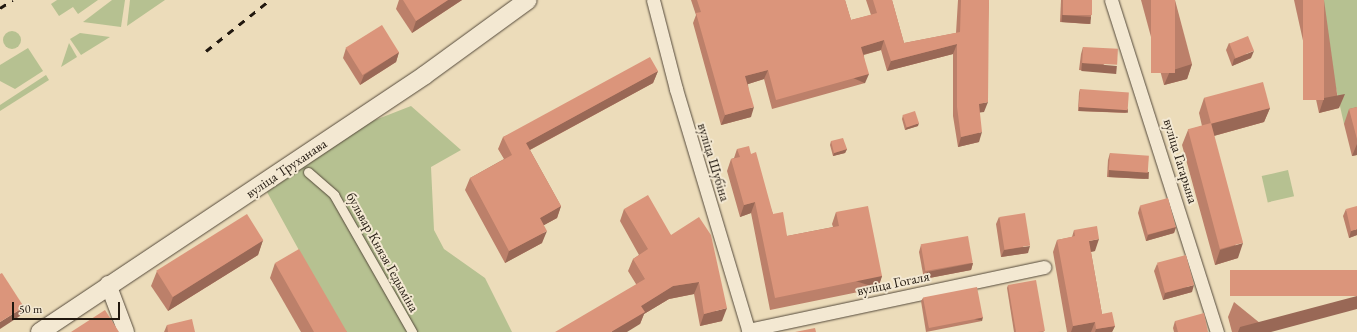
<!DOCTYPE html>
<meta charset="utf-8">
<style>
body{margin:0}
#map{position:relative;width:1357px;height:332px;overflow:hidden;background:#ecdcba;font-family:"EB Garamond",serif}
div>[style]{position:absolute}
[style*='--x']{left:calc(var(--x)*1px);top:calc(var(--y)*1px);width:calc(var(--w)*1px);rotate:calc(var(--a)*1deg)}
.green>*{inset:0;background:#b6c191;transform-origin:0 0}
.round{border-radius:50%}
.roads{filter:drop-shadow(0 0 1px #54493a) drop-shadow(0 0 1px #54493a)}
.pedestrian>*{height:9px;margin:-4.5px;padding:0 4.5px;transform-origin:4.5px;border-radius:4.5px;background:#f3e8d2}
.minor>*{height:13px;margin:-6.5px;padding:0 6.5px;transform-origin:6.5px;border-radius:6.5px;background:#f3e8d2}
.tertiary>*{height:16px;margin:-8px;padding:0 8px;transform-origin:8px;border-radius:8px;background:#f3e8d2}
.secondary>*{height:18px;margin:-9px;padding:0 9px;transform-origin:9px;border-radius:9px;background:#f3e8d2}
.rail>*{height:3px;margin-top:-1.5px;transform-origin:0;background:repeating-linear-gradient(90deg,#21180f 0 7px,transparent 0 14px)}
.wall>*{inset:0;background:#bc806a}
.shaded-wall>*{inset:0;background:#996856;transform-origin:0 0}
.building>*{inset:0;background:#db957b;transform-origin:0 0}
span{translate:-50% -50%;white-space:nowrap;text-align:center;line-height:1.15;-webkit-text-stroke:4px #f3e8d2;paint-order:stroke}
.street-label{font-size:14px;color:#21180f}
.scale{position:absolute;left:12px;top:302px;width:108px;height:18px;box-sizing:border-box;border:2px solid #21180f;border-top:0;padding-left:5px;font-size:12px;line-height:14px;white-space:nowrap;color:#21180f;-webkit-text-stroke:3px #f3e8d2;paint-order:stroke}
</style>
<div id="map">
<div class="green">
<div style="clip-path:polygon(57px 0,98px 0,78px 14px,73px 7px,59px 16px,51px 4px)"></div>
<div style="clip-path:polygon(112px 0,125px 0,121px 27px,83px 22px)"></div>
<div style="clip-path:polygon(130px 0,165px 0,127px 26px)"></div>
<div style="clip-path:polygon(1316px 0,1357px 0,1357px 120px,1344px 124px)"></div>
<div class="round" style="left:3px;top:31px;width:18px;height:18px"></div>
<div style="clip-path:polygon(80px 33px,110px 37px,81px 55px,70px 39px)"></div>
<div style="clip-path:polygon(69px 43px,77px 57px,61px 67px)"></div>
<div style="clip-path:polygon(28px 48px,43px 71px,15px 89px,0 81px,0 65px)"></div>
<div style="clip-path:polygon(46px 75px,49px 80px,0 111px,0 105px)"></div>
<div style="clip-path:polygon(411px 106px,461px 150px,431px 167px,434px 230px,444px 249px,485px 278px,512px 332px,344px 332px,267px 192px,370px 122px)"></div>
<div style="left:1288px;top:170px;width:27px;height:27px;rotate:77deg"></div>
</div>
<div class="roads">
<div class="pedestrian">
<div style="--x:308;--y:172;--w:35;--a:41"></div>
<div style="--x:334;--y:195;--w:158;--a:60.3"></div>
</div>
<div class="minor">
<div style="--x:653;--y:0;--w:92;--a:75.5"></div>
<div style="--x:676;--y:89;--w:254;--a:73.3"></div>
<div style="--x:1111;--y:0;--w:349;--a:72.3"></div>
<div style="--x:748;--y:330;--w:303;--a:-12"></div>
</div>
<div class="tertiary">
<div style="--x:108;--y:284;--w:51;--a:69.4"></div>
</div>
<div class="secondary">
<div style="--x:40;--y:332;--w:463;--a:-33.7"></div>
<div style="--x:425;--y:75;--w:127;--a:-36.1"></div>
</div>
</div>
<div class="rail">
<div style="--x:0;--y:8;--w:15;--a:-32"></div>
<div style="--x:206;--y:51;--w:82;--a:-38.6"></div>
</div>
<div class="wall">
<div style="clip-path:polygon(399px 0,462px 0,412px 33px,396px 9px)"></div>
<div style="clip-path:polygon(691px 0,845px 0,851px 20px,871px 15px,866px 0,892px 0,904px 43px,956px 33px,958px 0,989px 0,984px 112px,980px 112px,979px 142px,958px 147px,953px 116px,953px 54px,887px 71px,881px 50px,864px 55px,865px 83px,772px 109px,764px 79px,748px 84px,751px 117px,721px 125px,693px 23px,696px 15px)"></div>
<div style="clip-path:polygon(1061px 0,1092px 0,1091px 17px,1089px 24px,1060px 22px)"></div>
<div style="clip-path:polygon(1141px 0,1175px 0,1192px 64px,1187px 79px,1164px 85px)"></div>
<div style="clip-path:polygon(1294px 0,1324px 0,1339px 108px,1319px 113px)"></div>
<div style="clip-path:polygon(1229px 43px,1251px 58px,1232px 66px,1226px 50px)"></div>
<div style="clip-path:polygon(1083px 47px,1114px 73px,1079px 70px,1081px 54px)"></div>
<div style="clip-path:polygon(346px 48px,399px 52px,396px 62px,360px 85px,343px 58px)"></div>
<div style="clip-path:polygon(658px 71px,653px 83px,530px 150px,561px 206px,557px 218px,544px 225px,542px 243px,505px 263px,465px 190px,470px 178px,504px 159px,498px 149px,503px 137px)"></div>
<div style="clip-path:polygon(1080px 89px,1127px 113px,1078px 111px,1079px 93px)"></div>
<div style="clip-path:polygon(1204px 98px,1270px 108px,1264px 122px,1214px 136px,1238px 258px,1215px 265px,1182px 145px,1188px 130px,1202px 126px,1199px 113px)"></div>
<div style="clip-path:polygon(1357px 107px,1357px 155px,1352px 156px,1344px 124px,1349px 109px)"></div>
<div style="clip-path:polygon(903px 115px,918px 126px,905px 130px,902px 119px)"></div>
<div style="clip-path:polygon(831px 141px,847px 149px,845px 153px,833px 156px,830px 145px)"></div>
<div style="clip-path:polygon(737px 149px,751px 154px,773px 214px,787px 236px,833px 227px,832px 224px,836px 212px,882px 276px,878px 288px,770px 310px,751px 213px,740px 217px,727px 171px,731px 159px,734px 158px)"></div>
<div style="clip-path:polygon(1110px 153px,1146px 179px,1107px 177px,1108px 160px)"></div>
<div style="clip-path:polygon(1140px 206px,1176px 227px,1174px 233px,1146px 241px,1138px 213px)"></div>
<div style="clip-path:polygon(624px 209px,671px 235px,722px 321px,700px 326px,694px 294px,669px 299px,644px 314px,640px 324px,636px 284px,628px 271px,633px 259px,639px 255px,620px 221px)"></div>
<div style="clip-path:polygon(1346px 209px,1357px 235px,1349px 238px,1343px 216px)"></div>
<div style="clip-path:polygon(999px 217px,1028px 253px,1001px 257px,996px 224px)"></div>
<div style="clip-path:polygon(1074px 230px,1095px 251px,1091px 252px,1102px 314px,1115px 326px,1112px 332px,1067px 332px,1053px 252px,1057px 240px,1072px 237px)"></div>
<div style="clip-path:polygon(263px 240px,258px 255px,168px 311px,151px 286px,157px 271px)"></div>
<div style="clip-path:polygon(921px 245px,973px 263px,971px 270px,924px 279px,919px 252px)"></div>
<div style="clip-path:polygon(275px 263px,347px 332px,301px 332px,270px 278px)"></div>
<div style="clip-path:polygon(1157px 264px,1192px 292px,1163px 300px,1154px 271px)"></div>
<div style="clip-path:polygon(1008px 285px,1044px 332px,1014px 332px,1007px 288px)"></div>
<div style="clip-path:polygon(923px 298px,982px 321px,926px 332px,921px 301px)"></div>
<div style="clip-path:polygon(1234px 302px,1271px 332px,1232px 332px,1228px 317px)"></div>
<div style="clip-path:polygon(1175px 321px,1208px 332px,1174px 332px,1173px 328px)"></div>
<div style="clip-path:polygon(167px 325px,195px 332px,164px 332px)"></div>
</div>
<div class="shaded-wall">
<div style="clip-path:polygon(448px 0,462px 0,412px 33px,416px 21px)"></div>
<div style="left:1062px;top:15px;width:29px;height:7px;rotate:4deg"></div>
<div style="clip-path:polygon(884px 40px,881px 50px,858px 56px,861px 47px)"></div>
<div style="clip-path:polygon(957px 44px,953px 54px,887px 71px,891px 61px)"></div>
<div style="clip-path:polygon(1254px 51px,1251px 58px,1232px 66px,1234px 59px)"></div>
<div style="clip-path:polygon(399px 52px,396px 62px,360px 85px,364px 75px)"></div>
<div style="left:1082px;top:63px;width:35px;height:8px;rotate:5deg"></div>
<div style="clip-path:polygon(1192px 64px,1187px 79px,1164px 85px,1170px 71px)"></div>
<div style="clip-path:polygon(768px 70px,764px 79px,742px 86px,745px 76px)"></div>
<div style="clip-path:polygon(658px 71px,653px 83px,522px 154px,526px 143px)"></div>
<div style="left:869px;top:74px;width:10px;height:97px;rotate:114deg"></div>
<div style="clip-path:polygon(1345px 94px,1339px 108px,1319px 113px,1324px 98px)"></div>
<div style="clip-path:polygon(988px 102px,984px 112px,976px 113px,979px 104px)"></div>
<div style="clip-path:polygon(754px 107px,751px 117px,721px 125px,725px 115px)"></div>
<div style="left:1079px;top:107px;width:49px;height:4px;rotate:2deg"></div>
<div style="clip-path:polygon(1270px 108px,1264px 122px,1206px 138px,1211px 123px)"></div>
<div style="clip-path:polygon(919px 123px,918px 126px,905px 130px,907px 127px)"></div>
<div style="clip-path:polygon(982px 132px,979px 142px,958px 147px,961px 137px)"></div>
<div style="clip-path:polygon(1357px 144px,1357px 155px,1352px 156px)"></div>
<div style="clip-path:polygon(847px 149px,845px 153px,833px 156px,834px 153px)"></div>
<div style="left:1109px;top:170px;width:40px;height:7px;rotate:3deg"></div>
<div style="clip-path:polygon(755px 202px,751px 213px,740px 217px,744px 205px)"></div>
<div style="clip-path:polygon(561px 206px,557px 218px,535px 230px,540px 218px)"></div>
<div style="clip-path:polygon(1176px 227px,1174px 233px,1146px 241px,1148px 235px)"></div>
<div style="clip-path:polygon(1357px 229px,1357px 235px,1349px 238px,1351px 231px)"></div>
<div style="clip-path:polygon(547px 231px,542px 243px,505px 263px,509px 251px)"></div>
<div style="clip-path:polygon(1099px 239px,1095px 251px,1084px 253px,1089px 241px)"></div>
<div style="clip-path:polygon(263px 240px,258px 255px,168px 311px,173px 297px)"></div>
<div style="clip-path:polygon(1243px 243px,1238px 258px,1215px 265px,1220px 250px)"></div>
<div style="clip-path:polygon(1030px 246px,1028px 253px,1001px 257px,1004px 250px)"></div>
<div style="clip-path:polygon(973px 263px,971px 270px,924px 279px,927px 272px)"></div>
<div style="left:882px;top:276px;width:13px;height:109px;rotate:108deg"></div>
<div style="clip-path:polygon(699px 282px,694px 294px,669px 299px,644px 314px,640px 324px,627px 332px,611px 332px,641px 306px,673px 286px)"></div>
<div style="clip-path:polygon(1194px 285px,1192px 292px,1163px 300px,1165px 293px)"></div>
<div style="clip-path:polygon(1357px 296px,1357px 309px,1271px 332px,1238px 332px,1240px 327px)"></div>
<div style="clip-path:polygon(24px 307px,20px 316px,0 329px,0 322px)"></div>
<div style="clip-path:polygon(727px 308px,722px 321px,700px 326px,704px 314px)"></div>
<div style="left:983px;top:317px;width:4px;height:57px;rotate:104deg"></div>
<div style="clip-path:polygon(1095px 322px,1091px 332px,1071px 332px,1073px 326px)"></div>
<div style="clip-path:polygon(1115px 326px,1112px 332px,1095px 332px,1096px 329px)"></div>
</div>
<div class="building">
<div style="clip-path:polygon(403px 0,448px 0,416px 21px)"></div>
<div style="clip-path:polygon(697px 0,845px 0,851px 20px,877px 13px,873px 0,892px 0,904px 43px,960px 32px,961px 0,989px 0,988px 102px,979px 104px,982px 132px,961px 137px,957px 107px,957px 44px,891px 61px,884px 40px,861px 47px,869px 74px,776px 100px,768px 70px,745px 76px,754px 107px,725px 115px,696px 13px,701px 12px)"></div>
<div style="left:1063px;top:0;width:29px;height:15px"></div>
<div style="left:1151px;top:0;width:24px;height:73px"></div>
<div style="left:1303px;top:0;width:21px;height:100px"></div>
<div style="left:382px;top:25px;width:32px;height:43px;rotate:58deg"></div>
<div style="left:1248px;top:36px;width:16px;height:20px;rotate:68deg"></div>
<div style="left:1083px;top:47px;width:35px;height:16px;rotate:3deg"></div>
<div style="clip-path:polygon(650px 57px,658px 71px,526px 143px,561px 206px,540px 218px,547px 231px,509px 251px,470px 178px,512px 155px,503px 137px)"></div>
<div style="left:1263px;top:82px;width:27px;height:61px;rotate:75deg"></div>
<div style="left:1080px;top:89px;width:49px;height:18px;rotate:4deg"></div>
<div style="clip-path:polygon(1357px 107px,1357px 139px,1349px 109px)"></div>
<div style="left:915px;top:111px;width:13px;height:13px;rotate:72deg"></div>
<div style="left:1211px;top:123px;width:124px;height:24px;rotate:75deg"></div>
<div style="clip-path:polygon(843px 138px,847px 149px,834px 153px,831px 141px)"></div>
<div style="clip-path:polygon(749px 146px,751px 154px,756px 152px,773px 214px,783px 212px,787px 236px,839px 226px,836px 212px,868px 206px,882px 276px,775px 298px,755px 202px,744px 205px,731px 159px,740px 157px,737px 149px)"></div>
<div style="left:1110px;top:153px;width:39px;height:17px;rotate:4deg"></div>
<div style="clip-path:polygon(648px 195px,671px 235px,699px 217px,711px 235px,727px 308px,704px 314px,699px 282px,673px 286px,641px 306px,645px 312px,611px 332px,555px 332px,645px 279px,633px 259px,648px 249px,624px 209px)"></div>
<div style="left:1168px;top:198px;width:30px;height:29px;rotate:75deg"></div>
<div style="clip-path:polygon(1357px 206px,1357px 229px,1351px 231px,1346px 209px)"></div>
<div style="left:1025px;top:213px;width:33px;height:26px;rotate:81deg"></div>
<div style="left:247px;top:214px;width:31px;height:107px;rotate:58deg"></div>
<div style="clip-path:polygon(1097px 226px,1099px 239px,1089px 241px,1102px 314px,1112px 312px,1115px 326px,1096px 329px,1095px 322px,1073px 326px,1057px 240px,1075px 236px,1074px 230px)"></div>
<div style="left:968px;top:236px;width:27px;height:48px;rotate:80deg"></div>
<div style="clip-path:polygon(299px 249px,347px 332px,314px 332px,275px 263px)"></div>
<div style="left:1186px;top:255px;width:31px;height:30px;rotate:75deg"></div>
<div style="left:1357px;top:270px;width:26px;height:127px;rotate:90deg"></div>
<div style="clip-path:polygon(2px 273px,24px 307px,0 322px,0 274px)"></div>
<div style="clip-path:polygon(1036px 280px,1045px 331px,1038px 332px,1016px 332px,1008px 285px)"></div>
<div style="left:977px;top:287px;width:31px;height:55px;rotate:79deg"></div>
<div style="clip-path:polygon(105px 310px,119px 332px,71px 332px)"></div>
<div style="clip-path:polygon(1204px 313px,1208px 332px,1178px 332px,1175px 321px)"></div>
<div style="clip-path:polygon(192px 319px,195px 332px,168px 332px,167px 325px)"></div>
<div style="clip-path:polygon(815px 328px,816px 332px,795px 332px)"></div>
</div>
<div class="street-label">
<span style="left:1181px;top:161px;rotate:73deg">вуліца Гагарына</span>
<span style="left:714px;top:162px;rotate:73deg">вуліца Шубіна</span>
<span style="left:286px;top:168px;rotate:-34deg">вуліца Труханава</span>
<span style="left:383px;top:252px;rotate:61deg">бульвар Князя Гедыміна</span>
<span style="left:893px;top:283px;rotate:-12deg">вуліца Гогаля</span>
</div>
<div class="scale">50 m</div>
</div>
